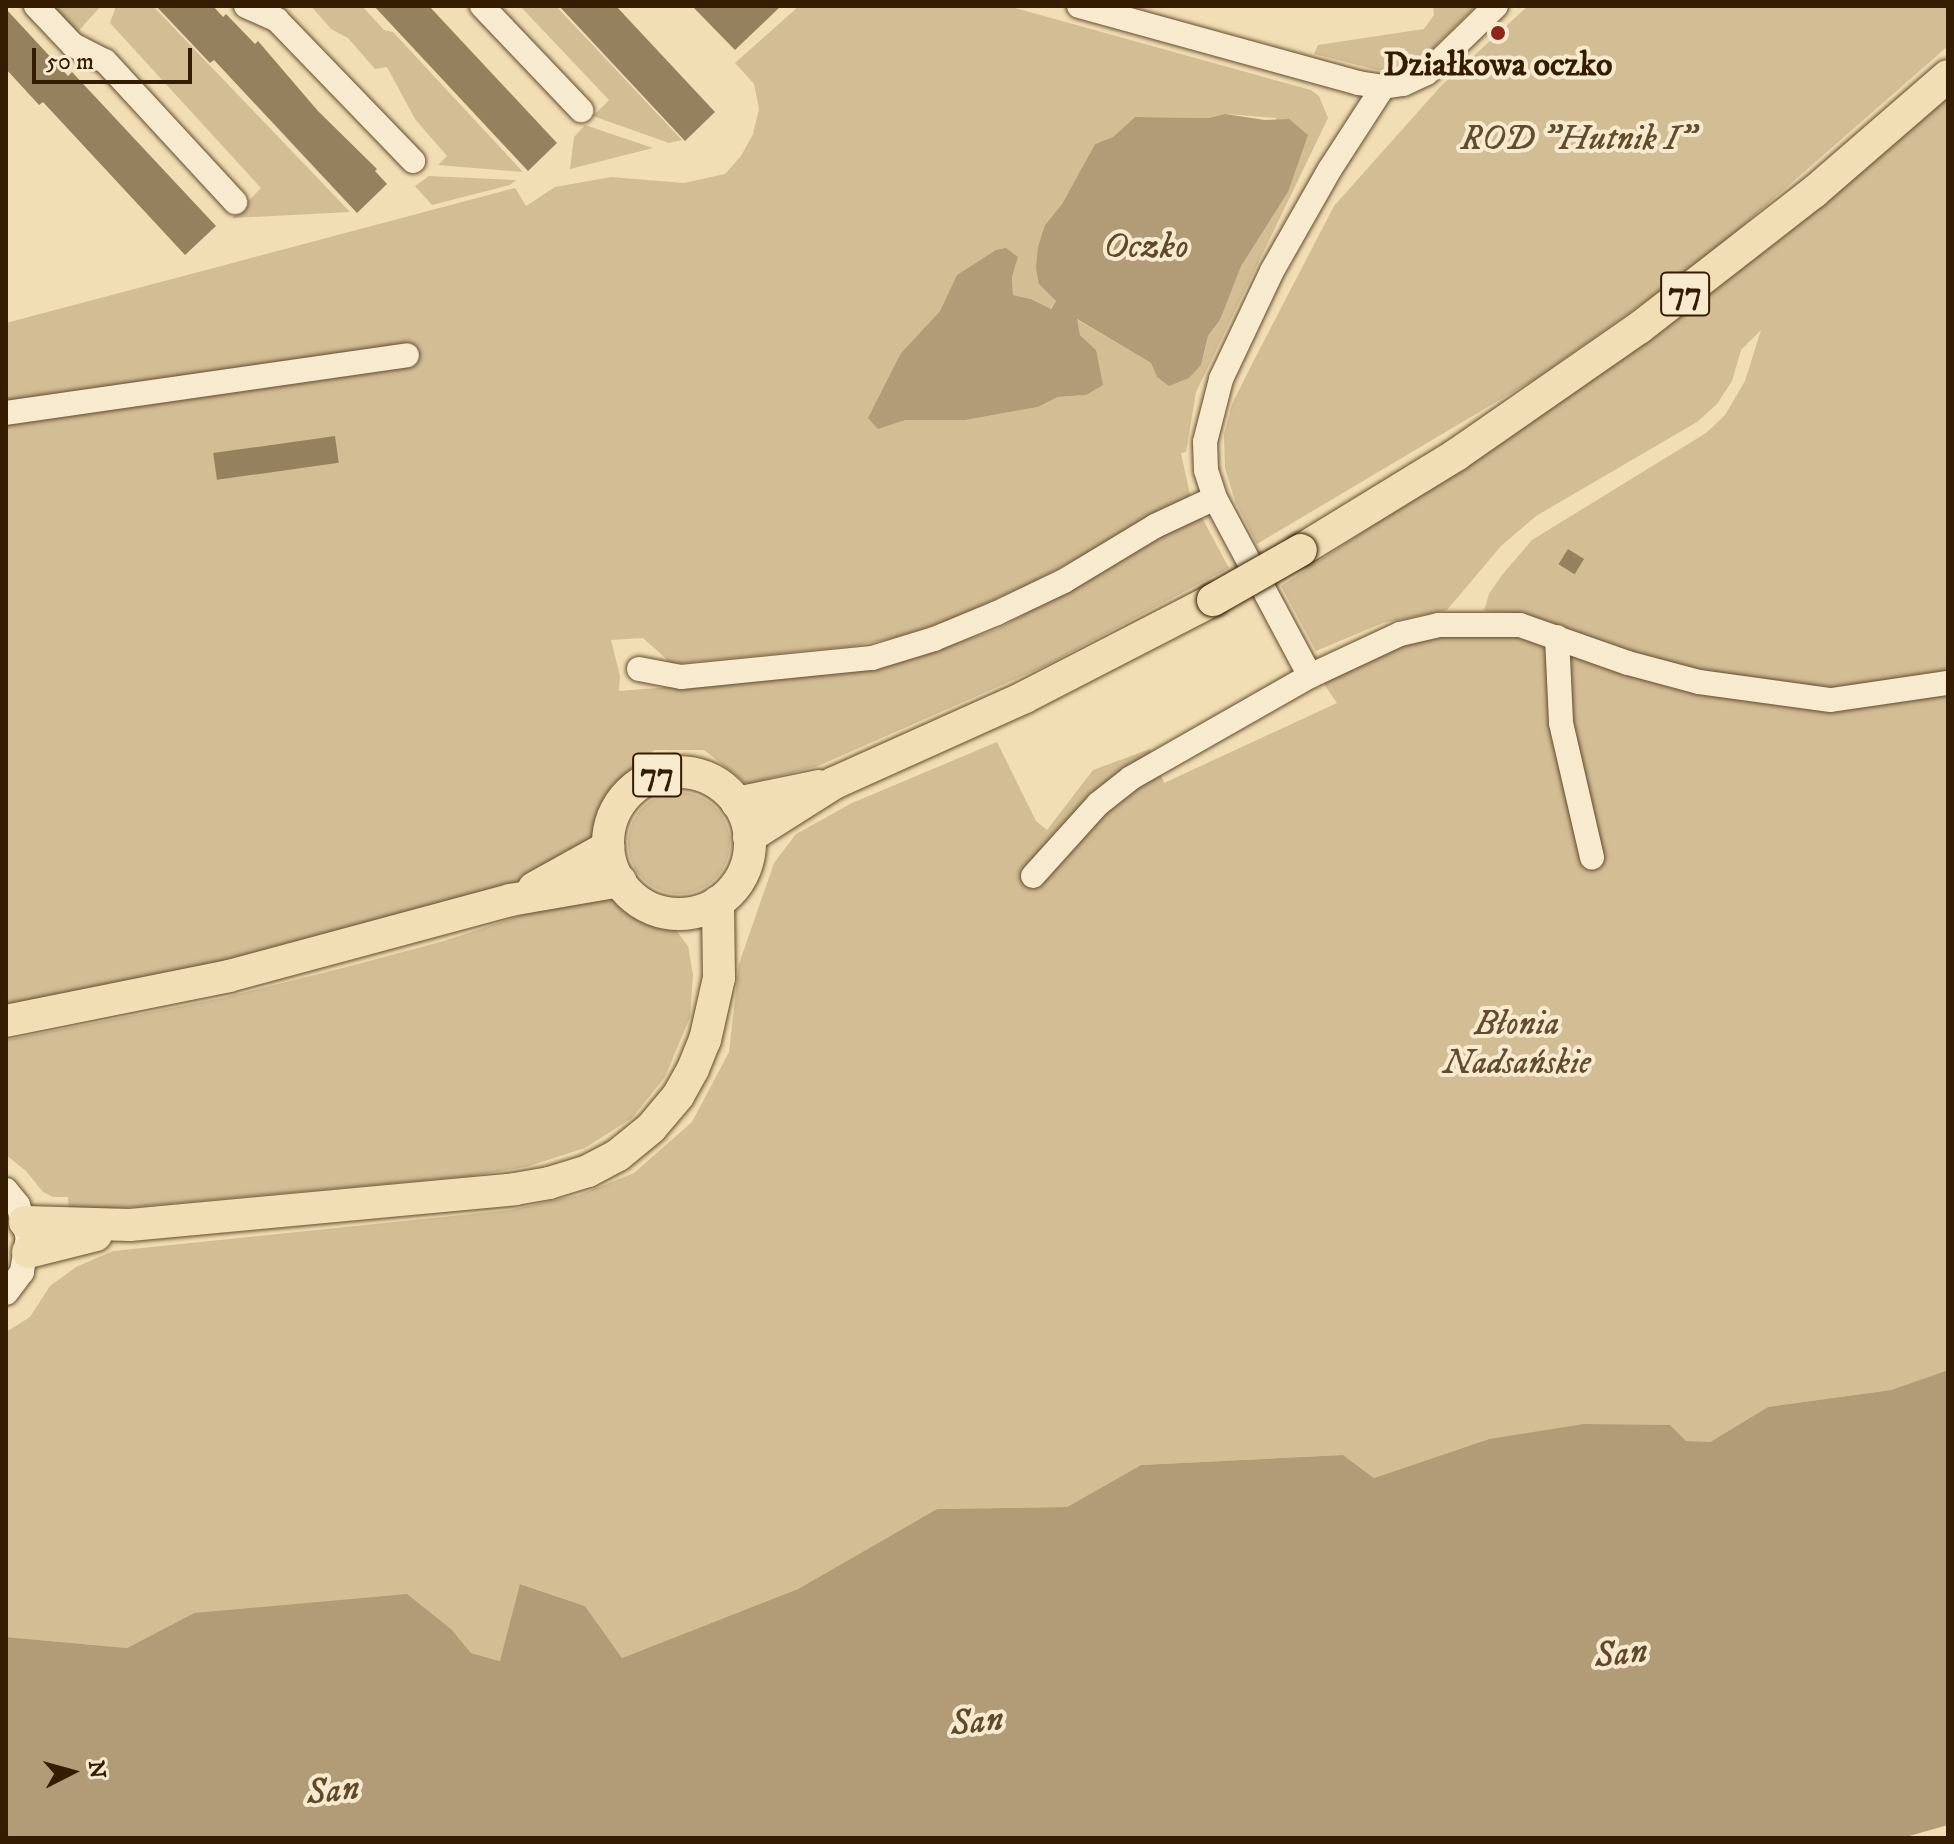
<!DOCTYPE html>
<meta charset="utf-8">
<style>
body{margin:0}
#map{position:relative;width:1954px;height:1844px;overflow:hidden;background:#f2deb4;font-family:"IM FELL DW Pica",serif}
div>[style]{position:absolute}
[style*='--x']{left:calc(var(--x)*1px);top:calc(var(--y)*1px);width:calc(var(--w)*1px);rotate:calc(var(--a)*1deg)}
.green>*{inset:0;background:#d2bd95}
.round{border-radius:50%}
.water>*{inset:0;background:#b19c77}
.building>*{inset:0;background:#96815e;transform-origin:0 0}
.roads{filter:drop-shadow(0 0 2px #634c2d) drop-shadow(0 0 2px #634c2d)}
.minor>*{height:24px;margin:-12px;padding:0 12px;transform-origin:12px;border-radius:12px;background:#f7eace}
.major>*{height:32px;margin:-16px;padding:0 16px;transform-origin:16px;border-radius:16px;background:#f2deb4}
.major>.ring{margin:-16px;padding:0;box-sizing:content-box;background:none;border:32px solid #f2deb4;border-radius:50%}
.bridges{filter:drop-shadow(0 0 2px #331c00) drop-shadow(0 0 2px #331c00)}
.major-bridge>*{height:32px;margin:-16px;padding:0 16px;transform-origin:16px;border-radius:16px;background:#f2deb4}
.dots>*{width:22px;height:22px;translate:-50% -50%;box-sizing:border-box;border:4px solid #f7eace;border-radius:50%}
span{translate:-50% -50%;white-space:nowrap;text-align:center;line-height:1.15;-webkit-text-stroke:8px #f7eace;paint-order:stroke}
.shield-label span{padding:2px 6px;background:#f7eace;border:2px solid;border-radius:6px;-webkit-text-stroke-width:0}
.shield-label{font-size:32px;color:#331c00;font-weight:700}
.poi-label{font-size:34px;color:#331c00;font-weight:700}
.park-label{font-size:34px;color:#634c2d;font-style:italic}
.water-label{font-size:36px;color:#5f492a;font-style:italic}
.frame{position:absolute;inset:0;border:8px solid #331c00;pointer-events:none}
.north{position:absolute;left:32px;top:1732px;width:80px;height:80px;-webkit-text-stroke:6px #f7eace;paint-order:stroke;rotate:84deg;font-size:22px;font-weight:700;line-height:32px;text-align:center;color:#331c00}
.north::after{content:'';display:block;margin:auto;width:28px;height:36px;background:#331c00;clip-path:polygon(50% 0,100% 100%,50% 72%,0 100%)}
.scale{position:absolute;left:32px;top:48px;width:160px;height:36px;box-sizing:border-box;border:4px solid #331c00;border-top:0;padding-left:10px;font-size:24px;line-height:28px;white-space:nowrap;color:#331c00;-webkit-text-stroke:6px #f7eace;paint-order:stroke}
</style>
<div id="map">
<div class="green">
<div style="clip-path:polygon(44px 6px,101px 6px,73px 37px)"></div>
<div style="clip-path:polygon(116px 6px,153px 6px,350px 212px,232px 218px,261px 188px,110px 23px)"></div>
<div style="clip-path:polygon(311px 6px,362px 6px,384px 30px,393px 32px,523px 172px,438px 165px,447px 156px,415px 119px,387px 67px,375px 69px,348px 38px,331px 29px)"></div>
<div style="clip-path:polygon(520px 6px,556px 6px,682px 140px,669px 143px,593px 116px,609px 100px)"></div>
<div style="clip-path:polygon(evenodd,799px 6px,1008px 6px,1311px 90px,1319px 96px,1328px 118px,1196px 392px,1186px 452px,1181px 453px,1191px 499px,1033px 582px,950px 620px,897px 637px,854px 646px,672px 664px,643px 638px,611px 640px,620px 676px,619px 691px,807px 676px,895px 664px,998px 629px,1200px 514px,1229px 568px,1045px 666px,818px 766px,747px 784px,704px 750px,654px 750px,630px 773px,632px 789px,615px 811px,608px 838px,556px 876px,6px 1020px,6px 323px,515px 188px,526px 206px,555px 187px,611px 177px,684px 183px,725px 174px,741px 156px,753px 134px,759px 109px,754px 84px,735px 63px,799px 6px,1226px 114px,1276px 118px,1288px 192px,1238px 269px,1220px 320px,1208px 336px,1201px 365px,1157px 377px,1151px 363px,1076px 319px,1080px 335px,1096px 350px,1086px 395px,1058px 397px,1038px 407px,966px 420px,905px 420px,901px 353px,940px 311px,958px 274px,1018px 257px,1012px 277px,1013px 295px,1031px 299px,1050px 309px,1056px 301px,1045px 225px,1062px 204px,1095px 144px,1113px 137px,1135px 117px,1209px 118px,1226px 114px)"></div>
<div style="clip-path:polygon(1433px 6px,1476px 6px,1417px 64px,1399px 70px,1377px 70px,1314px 54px,1318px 45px,1424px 29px,1434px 15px)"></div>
<div style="clip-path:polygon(1528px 6px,1948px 6px,1948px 46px,1699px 264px,1535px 379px,1257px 544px,1235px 501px,1225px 468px,1224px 435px,1232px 404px,1253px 362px,1334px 206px,1441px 86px)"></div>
<div style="clip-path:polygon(1948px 94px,1948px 676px,1823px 692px,1684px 673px,1526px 614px,1484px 611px,1489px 594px,1502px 575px,1532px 540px,1706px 433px,1725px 415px,1745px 381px,1761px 330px,1741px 350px,1732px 381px,1717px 404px,1697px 422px,1536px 516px,1501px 546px,1447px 610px,1383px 623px,1316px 651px,1281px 586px,1510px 435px,1702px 299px,1786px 235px)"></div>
<div style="clip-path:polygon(585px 125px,653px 148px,570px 169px,574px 137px)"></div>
<div style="clip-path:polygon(429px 176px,516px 180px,510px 185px,432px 205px,415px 186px)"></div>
<div style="clip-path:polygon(1468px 632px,1522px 634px,1758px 701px,1948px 687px,1948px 1370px,1891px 1390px,1768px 1407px,1710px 1442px,1489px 1439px,1374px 1478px,1343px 1455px,1141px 1465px,1067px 1507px,937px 1509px,798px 1589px,622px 1658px,585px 1606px,521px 1584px,501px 1661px,471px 1653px,452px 1630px,194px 1613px,127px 1648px,6px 1637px,6px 1332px,30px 1317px,50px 1286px,76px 1267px,113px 1251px,510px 1210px,579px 1195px,634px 1173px,692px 1122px,729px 1052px,739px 964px,774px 863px,796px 834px,852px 803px,997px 742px,1036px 821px,1047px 830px,1093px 770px,1150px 749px,1164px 783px,1337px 703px,1322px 681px,1383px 652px,1427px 638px)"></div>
<div class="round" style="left:628px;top:792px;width:102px;height:102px"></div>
<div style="clip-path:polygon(591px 892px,609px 894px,675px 929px,688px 946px,693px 975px,690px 1017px,665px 1077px,632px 1118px,585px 1148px,526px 1167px,471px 1176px,69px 1213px,68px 1197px,53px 1197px,43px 1192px,26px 1171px,6px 1155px,6px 1040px,222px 998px,339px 969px,444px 941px)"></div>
</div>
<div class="water">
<div style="clip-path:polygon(1225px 114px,1265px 120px,1289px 119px,1308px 135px,1288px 192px,1241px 266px,1220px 320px,1208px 336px,1201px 365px,1189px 378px,1169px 386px,1157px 377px,1151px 363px,1077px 319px,1080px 335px,1096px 350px,1103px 385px,1086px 395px,1058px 397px,1038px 407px,966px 420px,905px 420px,878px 429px,868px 418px,901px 353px,940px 311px,957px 275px,996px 250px,1006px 248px,1018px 257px,1012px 277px,1013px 295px,1031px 299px,1051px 309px,1056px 301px,1039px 284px,1036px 268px,1038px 247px,1045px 225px,1062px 204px,1095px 144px,1113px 137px,1135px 117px,1209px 118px)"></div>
<div style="clip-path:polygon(1948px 1370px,1948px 1825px,1902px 1838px,6px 1838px,6px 1637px,127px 1648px,194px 1613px,407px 1594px,452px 1630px,471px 1653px,500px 1661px,520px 1584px,585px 1606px,622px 1658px,798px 1589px,937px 1509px,1067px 1507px,1141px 1465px,1343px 1455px,1374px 1478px,1489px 1439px,1584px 1424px,1670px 1425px,1686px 1441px,1710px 1442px,1768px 1407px,1891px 1390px)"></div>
</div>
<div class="building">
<div style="clip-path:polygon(156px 6px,213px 6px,223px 17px,226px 14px,255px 44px,258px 41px,318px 111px,377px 169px,375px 171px,387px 184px,357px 213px,214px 60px,210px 63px)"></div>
<div style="clip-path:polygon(374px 6px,429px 6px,557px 143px,528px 171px)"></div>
<div style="clip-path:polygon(559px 6px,616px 6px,715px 112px,685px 141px)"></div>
<div style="clip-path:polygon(692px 6px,781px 6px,735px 50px)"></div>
<div style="clip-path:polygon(6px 9px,68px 76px,72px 72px,216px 226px,185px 255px,43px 102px,39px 105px,6px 69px)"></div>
<div style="left:335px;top:436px;width:27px;height:123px;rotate:82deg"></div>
<div style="left:1568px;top:549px;width:19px;height:18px;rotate:32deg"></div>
</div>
<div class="roads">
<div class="minor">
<div style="--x:36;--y:6;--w:54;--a:46.5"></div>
<div style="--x:73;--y:45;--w:36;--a:27"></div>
<div style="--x:105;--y:61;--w:192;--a:47.3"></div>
<div style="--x:246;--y:6;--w:34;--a:24"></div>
<div style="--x:277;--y:20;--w:196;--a:46"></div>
<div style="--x:482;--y:6;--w:144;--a:46.4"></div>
<div style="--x:1079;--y:6;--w:289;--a:15.4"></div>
<div style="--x:1358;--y:83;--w:25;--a:9"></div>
<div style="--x:1383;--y:87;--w:20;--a:-9"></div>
<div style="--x:1403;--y:84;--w:26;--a:-25"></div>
<div style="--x:1427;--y:73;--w:96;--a:-44.2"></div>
<div style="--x:6;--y:413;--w:405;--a:-8.2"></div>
<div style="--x:1557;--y:637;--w:86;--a:87.3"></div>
<div style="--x:1561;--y:723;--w:138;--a:77"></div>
<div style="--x:639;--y:669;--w:43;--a:10.8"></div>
<div style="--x:681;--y:677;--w:192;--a:-5.7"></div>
<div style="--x:872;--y:658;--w:65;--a:-17"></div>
<div style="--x:934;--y:639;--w:68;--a:-22.4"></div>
<div style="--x:997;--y:613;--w:74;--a:-25.5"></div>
<div style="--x:1064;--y:581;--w:106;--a:-31.1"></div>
<div style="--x:1155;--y:526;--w:66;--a:-25"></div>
<div style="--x:1310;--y:676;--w:202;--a:-118.1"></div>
<div style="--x:1215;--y:498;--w:29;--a:-108"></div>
<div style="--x:1206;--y:470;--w:28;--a:-92"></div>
<div style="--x:1205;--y:442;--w:65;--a:-75.7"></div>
<div style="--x:1221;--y:379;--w:119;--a:-64.7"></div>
<div style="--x:1272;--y:271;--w:117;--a:-60.4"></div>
<div style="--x:1330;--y:169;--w:98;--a:-57.1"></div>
<div style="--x:1033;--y:876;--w:97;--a:-47.9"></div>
<div style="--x:1098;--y:804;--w:42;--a:-38.2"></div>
<div style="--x:1131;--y:778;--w:206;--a:-29.7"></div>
<div style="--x:1310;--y:676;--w:99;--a:-25"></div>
<div style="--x:1400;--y:634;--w:39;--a:-13"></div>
<div style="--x:1438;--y:625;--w:82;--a:0"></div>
<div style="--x:1520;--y:625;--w:114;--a:19.4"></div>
<div style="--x:1628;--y:663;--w:73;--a:15"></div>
<div style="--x:1699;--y:682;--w:133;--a:7.8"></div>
<div style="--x:1831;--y:700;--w:118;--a:-8.3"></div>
<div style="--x:6;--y:1190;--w:19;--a:51"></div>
<div style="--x:18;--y:1205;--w:34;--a:73"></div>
<div style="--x:28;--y:1237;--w:36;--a:100"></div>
<div style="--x:22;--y:1272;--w:26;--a:127"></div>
</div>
<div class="major">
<div style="--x:1301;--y:550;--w:182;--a:-31.5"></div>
<div style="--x:1456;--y:455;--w:223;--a:-34.8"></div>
<div style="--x:1639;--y:328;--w:222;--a:-37.9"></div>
<div style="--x:1814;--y:192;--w:177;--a:-40.9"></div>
<div class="ring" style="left:608px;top:772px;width:110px;height:110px"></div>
<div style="--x:737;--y:803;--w:84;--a:-11.7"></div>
<div style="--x:749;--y:837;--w:101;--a:-32.4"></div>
<div style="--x:834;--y:783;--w:209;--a:-24.2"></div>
<div style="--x:1025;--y:697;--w:212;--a:-27.3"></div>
<div style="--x:534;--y:888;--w:85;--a:-29"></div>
<div style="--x:6;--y:1021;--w:227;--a:-11.4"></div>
<div style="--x:229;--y:976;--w:291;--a:-15.1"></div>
<div style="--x:510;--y:900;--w:112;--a:-9.8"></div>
<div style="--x:25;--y:1222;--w:105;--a:1.6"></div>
<div style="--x:130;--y:1225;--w:387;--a:-5.3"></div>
<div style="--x:515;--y:1189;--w:35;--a:-10"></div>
<div style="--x:549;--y:1183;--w:41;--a:-17.1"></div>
<div style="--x:588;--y:1171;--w:34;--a:-28"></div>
<div style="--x:618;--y:1155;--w:43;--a:-39.3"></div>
<div style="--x:651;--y:1128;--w:42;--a:-49.8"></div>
<div style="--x:678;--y:1096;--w:31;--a:-61"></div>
<div style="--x:693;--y:1069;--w:31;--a:-68"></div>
<div style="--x:705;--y:1040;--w:64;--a:-77.3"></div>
<div style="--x:719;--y:978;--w:76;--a:-90.8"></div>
<div style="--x:28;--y:1252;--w:70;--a:-14"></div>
</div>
</div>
<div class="bridges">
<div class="major-bridge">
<div style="--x:1213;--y:600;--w:101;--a:-29.6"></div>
</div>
</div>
<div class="dots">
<div style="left:1498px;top:33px;background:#8f2418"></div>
</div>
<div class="shield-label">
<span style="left:1685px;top:294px">77</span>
<span style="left:657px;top:775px">77</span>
</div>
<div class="poi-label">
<span style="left:1498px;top:66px">Działkowa oczko</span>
</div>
<div class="park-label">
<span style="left:1578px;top:140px">ROD "Hutnik I"</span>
<span style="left:1517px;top:1044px">Błonia<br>Nadsańskie</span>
</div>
<div class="water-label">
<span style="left:1146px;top:247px">Oczko</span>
<span style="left:1621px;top:1654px;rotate:-6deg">San</span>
<span style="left:977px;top:1722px;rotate:-6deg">San</span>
<span style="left:333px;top:1791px;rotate:-6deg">San</span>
</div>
<div class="frame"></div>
<div class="north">N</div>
<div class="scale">50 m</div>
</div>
